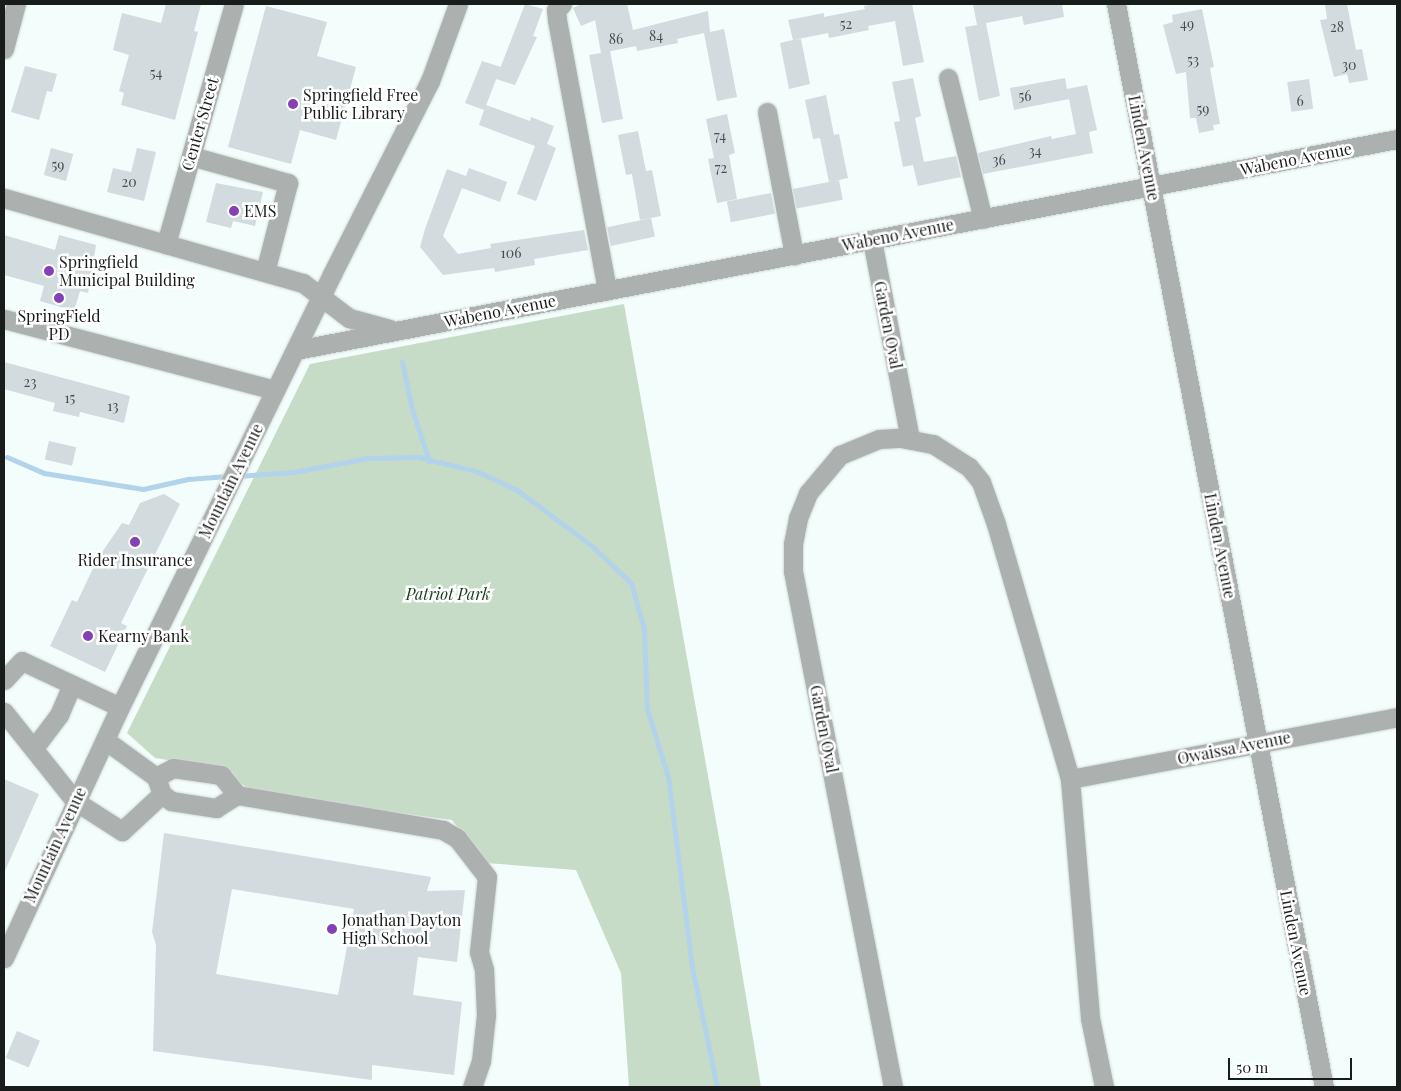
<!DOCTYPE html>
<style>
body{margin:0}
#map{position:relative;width:1401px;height:1091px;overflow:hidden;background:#f2fdfc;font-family:"Playfair Display",serif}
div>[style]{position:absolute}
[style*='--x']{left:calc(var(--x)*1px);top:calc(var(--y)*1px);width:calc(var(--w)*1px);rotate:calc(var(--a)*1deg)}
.green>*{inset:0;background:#c7dcc6}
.stream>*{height:5px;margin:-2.5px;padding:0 2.5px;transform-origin:2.5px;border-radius:2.5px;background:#b2d3ea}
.building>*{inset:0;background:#d2dbde;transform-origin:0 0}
.roads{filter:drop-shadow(0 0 1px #cfd9d8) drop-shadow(0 0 1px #cfd9d8)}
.minor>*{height:19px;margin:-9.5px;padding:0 9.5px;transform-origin:9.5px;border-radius:9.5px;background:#acb0ae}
.dots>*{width:14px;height:14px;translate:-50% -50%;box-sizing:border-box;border:2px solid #fff;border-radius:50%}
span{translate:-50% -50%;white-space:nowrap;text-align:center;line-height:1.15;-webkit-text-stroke:5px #fff;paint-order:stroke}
.number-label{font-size:14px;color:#464c4c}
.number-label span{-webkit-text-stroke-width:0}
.poi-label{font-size:16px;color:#181c1b}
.left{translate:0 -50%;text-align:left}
.street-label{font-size:16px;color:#181c1b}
.park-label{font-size:16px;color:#18401b;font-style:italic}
.frame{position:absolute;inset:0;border:5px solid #181c1b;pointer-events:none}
.scale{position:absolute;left:1228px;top:1058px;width:124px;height:22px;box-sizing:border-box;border:2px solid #181c1b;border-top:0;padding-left:6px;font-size:15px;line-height:18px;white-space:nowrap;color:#181c1b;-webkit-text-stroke:4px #fff;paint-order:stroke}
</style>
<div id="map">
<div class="green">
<div style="clip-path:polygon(624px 304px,729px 894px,761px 1087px,629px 1087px,621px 973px,576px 870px,486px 863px,452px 820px,261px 795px,208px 766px,155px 758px,127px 733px,310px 364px)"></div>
</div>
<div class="stream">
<div style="--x:402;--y:362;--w:48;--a:78"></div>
<div style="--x:412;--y:409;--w:55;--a:71.9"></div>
<div style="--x:7;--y:457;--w:40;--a:23.4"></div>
<div style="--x:44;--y:473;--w:100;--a:9.2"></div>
<div style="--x:143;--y:489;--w:46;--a:-12.5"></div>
<div style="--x:188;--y:479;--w:40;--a:-4.3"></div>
<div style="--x:237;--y:476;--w:57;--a:-4"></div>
<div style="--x:294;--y:472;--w:75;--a:-10.7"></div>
<div style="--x:368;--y:458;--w:50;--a:-1.1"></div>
<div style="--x:418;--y:457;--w:60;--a:13.6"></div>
<div style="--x:476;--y:471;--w:45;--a:24.9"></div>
<div style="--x:517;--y:490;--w:94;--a:36.7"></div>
<div style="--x:592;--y:546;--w:54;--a:43.5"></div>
<div style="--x:631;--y:583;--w:48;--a:74.2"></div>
<div style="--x:644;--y:629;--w:80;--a:87.9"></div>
<div style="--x:647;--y:709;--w:71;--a:72.8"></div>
<div style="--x:668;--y:777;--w:192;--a:82.8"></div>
<div style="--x:692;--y:967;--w:123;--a:78.2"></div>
</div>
<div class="building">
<div style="clip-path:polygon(166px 4px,201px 4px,194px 31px,198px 32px,175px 120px,121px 105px,124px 93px,119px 91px,129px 55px,113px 50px,122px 13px,161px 23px)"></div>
<div style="clip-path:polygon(525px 4px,543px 9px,533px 36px,537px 37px,515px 85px,496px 79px)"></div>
<div style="clip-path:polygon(581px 4px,627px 4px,633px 30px,708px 11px,710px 32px,724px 29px,737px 97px,717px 101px,704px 33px,677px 39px,678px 43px,637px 51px,636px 46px,602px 53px,610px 51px,623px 119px,602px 123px,589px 55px,601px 53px,595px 20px,581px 26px,573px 8px)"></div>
<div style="clip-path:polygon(874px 4px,912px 4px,924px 62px,903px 66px,895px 21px,868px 26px,869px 30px,829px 38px,828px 33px,793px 40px,801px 39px,810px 84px,789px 89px,780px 43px,793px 40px,788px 20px,824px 13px,824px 17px,865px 9px,864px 6px)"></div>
<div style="clip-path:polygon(973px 4px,1062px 4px,1064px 17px,1024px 25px,1022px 16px,986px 23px,1000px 96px,979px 101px,965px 27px,977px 25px)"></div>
<div style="clip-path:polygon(1325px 4px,1347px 4px,1356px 50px,1362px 49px,1368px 80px,1349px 83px,1347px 74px,1334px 77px,1320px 20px,1327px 19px)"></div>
<div style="clip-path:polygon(266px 6px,327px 22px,317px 56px,356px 67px,336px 140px,300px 130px,291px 164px,228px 147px)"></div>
<div style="clip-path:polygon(1202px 9px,1214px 67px,1210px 68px,1220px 124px,1213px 125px,1214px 130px,1199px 133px,1196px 118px,1190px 118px,1186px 72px,1176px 74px,1163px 25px,1173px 22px,1172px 15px)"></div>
<div style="clip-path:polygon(482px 61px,501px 67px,485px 108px,486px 105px,530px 121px,531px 117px,554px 126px,547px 144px,556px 148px,536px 201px,517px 194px,535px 146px,479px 125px,484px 110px,465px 103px)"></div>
<div style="clip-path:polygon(25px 66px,57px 74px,52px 92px,47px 91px,39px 120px,11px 112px)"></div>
<div style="clip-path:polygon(913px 78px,921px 116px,915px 118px,924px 162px,956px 156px,961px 177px,918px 186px,913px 165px,903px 167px,894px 122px,900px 121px,892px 82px)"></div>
<div style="clip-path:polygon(1065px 78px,1067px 89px,1087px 85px,1097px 130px,1089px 132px,1093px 153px,983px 174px,978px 153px,1051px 136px,1052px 139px,1076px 134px,1069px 99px,1014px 110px,1010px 88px)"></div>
<div style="left:1309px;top:79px;width:30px;height:22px;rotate:82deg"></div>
<div style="clip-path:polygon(826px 95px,834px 135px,839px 134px,848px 178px,829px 182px,820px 138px,813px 139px,805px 100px)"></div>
<div style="clip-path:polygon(727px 114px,735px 153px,729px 155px,737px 199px,717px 203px,708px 159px,714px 158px,706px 119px)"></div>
<div style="clip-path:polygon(638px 131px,646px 171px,652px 170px,661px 216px,640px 220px,632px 174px,626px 175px,618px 135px)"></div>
<div style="left:51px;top:148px;width:23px;height:28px;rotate:15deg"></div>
<div style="clip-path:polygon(137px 148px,156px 152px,144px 201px,107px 192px,113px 168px,131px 172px)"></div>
<div style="clip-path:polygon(469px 168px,507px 182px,500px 202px,462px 188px,443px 236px,458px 254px,491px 248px,490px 244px,584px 230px,588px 250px,534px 259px,535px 265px,495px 272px,494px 268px,443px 275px,420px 247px,425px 229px,447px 169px,466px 176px)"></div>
<div style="left:839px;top:180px;width:20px;height:47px;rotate:79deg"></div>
<div style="clip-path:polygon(216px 183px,263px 192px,255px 226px,233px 221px,231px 228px,206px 222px)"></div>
<div style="left:771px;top:193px;width:21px;height:45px;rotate:79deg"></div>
<div style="left:651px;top:218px;width:19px;height:45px;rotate:78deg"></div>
<div style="clip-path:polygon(4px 235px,55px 250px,59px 235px,96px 245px,88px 293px,80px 291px,74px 311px,40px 301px,44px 286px,4px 275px)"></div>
<div style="clip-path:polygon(4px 362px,130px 396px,124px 423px,80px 412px,79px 417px,53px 411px,55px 403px,4px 389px)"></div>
<div style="left:49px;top:441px;width:28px;height:19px;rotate:13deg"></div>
<div style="clip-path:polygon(164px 494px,180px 504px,121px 623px,127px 626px,105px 672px,50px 646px,72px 600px,77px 602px,98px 558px,122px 523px,129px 525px,140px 503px)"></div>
<div style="clip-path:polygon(4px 779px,39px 794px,4px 873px)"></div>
<div style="clip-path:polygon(evenodd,164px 833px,431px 877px,427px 891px,465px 890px,457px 962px,418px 957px,413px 995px,462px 1002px,454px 1075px,372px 1065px,372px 1080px,153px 1051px,156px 945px,152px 932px,164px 833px,232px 889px,354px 909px,338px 995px,216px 974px,232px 889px)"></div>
<div style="left:17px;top:1031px;width:25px;height:29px;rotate:23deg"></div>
</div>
<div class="roads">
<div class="minor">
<div style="--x:562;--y:4;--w:8;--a:135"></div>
<div style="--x:556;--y:10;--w:10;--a:84"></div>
<div style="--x:557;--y:20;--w:275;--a:79.5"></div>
<div style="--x:1116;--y:4;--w:1103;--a:79.13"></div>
<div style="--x:4;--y:49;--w:47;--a:-75.1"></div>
<div style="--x:948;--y:78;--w:145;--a:76.1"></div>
<div style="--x:767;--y:112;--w:146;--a:79.3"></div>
<div style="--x:191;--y:156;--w:101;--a:15.6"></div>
<div style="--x:288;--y:183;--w:92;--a:104.5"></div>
<div style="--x:4;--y:198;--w:311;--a:15.9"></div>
<div style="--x:303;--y:283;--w:58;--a:37.3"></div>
<div style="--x:349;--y:318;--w:42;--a:15"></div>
<div style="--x:872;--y:240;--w:203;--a:79.2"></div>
<div style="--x:166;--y:244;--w:249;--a:-74.2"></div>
<div style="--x:4;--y:319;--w:280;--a:14.7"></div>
<div style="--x:296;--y:350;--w:1121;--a:-10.85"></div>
<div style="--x:4;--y:680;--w:26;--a:-47"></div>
<div style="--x:22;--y:661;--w:108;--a:25.1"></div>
<div style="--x:4;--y:712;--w:114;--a:51.4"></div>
<div style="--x:75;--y:801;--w:56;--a:32.6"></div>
<div style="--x:122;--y:831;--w:54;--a:-42.8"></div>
<div style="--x:105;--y:740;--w:63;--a:36"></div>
<div style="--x:156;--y:777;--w:18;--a:71"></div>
<div style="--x:162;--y:794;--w:11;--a:38"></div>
<div style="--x:171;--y:801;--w:46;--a:8.8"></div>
<div style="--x:216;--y:808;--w:25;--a:-32"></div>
<div style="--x:237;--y:795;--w:209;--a:9.6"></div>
<div style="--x:443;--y:830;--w:16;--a:30"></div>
<div style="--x:457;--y:838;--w:49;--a:52.4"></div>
<div style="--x:487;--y:877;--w:75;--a:96.1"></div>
<div style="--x:479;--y:952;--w:18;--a:74"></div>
<div style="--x:484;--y:969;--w:46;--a:87.5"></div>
<div style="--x:486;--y:1015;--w:46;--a:96.2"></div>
<div style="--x:481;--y:1061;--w:28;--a:109"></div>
<div style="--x:34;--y:748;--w:41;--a:-52.9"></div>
<div style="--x:59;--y:715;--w:33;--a:-67"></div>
<div style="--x:156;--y:777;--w:19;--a:-28"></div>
<div style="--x:173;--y:768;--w:49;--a:8.3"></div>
<div style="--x:221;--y:775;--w:26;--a:51"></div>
<div style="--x:1070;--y:779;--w:333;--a:-10.7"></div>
<div style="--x:4;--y:958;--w:277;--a:-65.2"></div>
<div style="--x:120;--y:707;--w:482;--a:-63.9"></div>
<div style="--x:332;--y:274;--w:216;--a:-63.1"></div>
<div style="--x:430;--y:81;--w:82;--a:-70"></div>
<div style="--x:893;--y:1087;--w:526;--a:-100.97"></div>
<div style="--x:793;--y:571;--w:27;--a:-90"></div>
<div style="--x:793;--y:544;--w:26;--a:-79"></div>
<div style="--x:798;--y:518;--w:27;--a:-68"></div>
<div style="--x:808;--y:493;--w:50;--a:-49.9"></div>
<div style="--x:840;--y:455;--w:42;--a:-22.3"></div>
<div style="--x:879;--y:439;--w:22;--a:-3"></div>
<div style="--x:901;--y:438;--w:33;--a:11"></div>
<div style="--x:933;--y:444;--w:43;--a:32.6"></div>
<div style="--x:969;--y:467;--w:19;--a:51"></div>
<div style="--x:981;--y:482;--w:45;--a:70.3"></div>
<div style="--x:996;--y:524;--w:266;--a:73.8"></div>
<div style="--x:1070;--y:779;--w:240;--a:85.2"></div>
<div style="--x:1090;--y:1018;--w:70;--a:78.5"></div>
</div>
</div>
<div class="dots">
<div style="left:293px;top:104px;background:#8440b4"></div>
<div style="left:234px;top:211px;background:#8440b4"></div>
<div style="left:49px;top:271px;background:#8440b4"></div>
<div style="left:59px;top:298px;background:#8440b4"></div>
<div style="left:135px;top:542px;background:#8440b4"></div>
<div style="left:88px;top:636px;background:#8440b4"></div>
<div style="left:332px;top:929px;background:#8440b4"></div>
</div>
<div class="number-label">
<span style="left:846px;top:24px">52</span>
<span style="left:1187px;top:24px">49</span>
<span style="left:1337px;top:27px">28</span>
<span style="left:656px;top:36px">84</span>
<span style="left:616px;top:39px">86</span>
<span style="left:1193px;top:60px">53</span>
<span style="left:1349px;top:65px">30</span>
<span style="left:156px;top:73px">54</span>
<span style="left:1025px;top:96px">56</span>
<span style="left:1300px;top:101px">6</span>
<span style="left:1203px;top:109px">59</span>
<span style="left:720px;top:136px">74</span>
<span style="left:1035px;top:151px">34</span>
<span style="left:999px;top:160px">36</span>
<span style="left:58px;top:165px">59</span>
<span style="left:721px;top:168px">72</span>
<span style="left:129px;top:182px">20</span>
<span style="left:511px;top:253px">106</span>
<span style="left:30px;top:382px">23</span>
<span style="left:70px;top:398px">15</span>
<span style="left:113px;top:406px">13</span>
</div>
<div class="poi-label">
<span class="left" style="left:303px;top:104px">Springfield Free<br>Public Library</span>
<span class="left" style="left:244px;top:211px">EMS</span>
<span class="left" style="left:59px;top:271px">Springfield<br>Municipal Building</span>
<span style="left:59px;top:325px">SpringField<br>PD</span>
<span style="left:135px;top:560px">Rider Insurance</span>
<span class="left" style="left:98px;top:636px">Kearny Bank</span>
<span class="left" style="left:342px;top:929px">Jonathan Dayton<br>High School</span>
</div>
<div class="street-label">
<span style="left:200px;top:124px;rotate:-74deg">Center Street</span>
<span style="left:1144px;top:148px;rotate:79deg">Linden Avenue</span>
<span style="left:1296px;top:159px;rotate:-11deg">Wabeno Avenue</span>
<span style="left:898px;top:235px;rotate:-11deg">Wabeno Avenue</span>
<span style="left:500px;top:311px;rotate:-11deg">Wabeno Avenue</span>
<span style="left:888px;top:325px;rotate:79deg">Garden Oval</span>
<span style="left:231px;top:481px;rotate:-64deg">Mountain Avenue</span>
<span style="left:1220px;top:546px;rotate:79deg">Linden Avenue</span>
<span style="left:824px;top:729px;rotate:79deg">Garden Oval</span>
<span style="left:1234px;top:748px;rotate:-11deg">Owaissa Avenue</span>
<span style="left:55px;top:845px;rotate:-65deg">Mountain Avenue</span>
<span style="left:1296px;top:943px;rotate:79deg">Linden Avenue</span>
</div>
<div class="park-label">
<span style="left:448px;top:594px">Patriot Park</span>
</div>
<div class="frame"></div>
<div class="scale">50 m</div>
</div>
